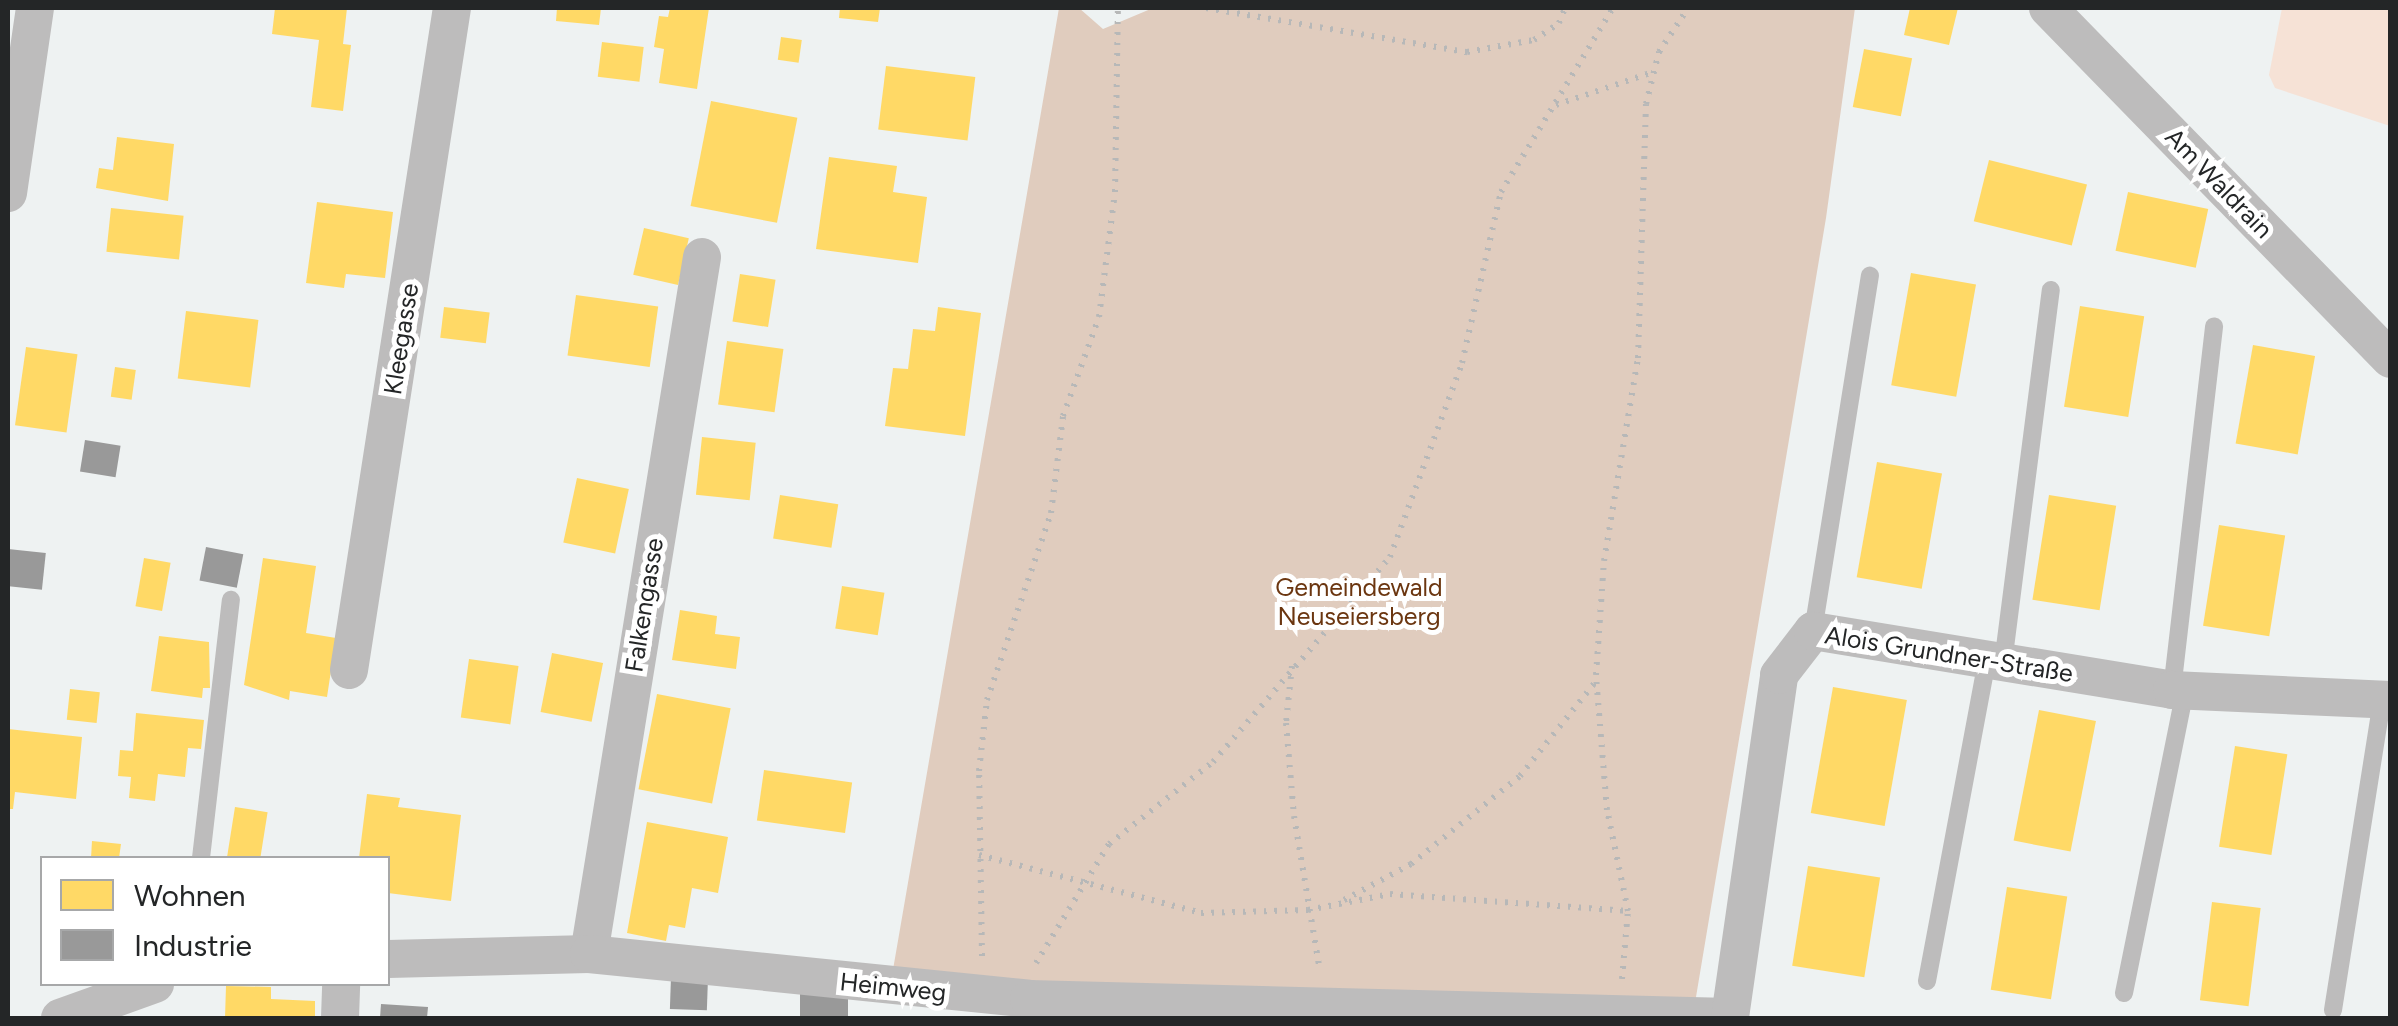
<!DOCTYPE html>
<meta charset="utf-8">
<style>
body{margin:0}
#map{position:relative;width:2398px;height:1026px;overflow:hidden;background:#eef2f2;font-family:Figtree,sans-serif}
div>[style]{position:absolute}
[style*='--x']{left:calc(var(--x)*1px);top:calc(var(--y)*1px);width:calc(var(--w)*1px);rotate:calc(var(--a)*1deg)}
.green>*{inset:0;background:#f6e2d6}
.forest>*{inset:0;background:#e0ccbe}
.homes>*{inset:0;background:#ffd966;transform-origin:0 0}
.industry>*{inset:0;background:#999;transform-origin:0 0}
.path>*{height:6px;margin-top:-3px;transform-origin:0;background:repeating-linear-gradient(90deg,#b7b8b8 0 2.5px,transparent 0 10.5px)}
.lane>*{height:18px;margin:-9px;padding:0 9px;transform-origin:9px;border-radius:9px;background:#bdbcbc}
.street>*{height:38px;margin:-19px;padding:0 19px;transform-origin:19px;border-radius:19px;background:#bdbcbc}
span{translate:-50% -50%;white-space:nowrap;text-align:center;line-height:1.15;-webkit-text-stroke:10px #fff;paint-order:stroke}
.street-label{font-size:25px;color:#242627}
.park-label{font-size:25px;color:#6b3610}
.frame{position:absolute;inset:0;border:10px solid #242627;pointer-events:none}
.legend{position:absolute;left:40px;top:856px;width:350px;height:130px;box-sizing:border-box;background:#fff;border:2px solid #a7a8a9;margin:0;padding:12px 18px;list-style:none;font-size:30px;color:#242627}
.legend li{display:flex;align-items:center;gap:20px;height:50px}
.legend b{width:50px;border:2px solid #a7a8a9}
</style>
<div id="map">
<div class="green">
<div style="clip-path:polygon(2282px 8px,2390px 8px,2390px 126px,2275px 88px,2269px 75px)"></div>
</div>
<div class="forest">
<div style="clip-path:polygon(1059px 8px,1079px 8px,1103px 29px,1153px 8px,1855px 8px,1826px 218px,1694px 1009px,890px 987px)"></div>
</div>
<div class="homes">
<div style="clip-path:polygon(275px 8px,347px 8px,343px 44px,351px 45px,343px 111px,311px 107px,319px 40px,272px 34px)"></div>
<div style="clip-path:polygon(557px 8px,601px 8px,599px 25px,556px 21px)"></div>
<div style="clip-path:polygon(670px 8px,709px 8px,697px 89px,659px 83px,664px 49px,654px 47px,659px 16px,668px 17px)"></div>
<div style="clip-path:polygon(840px 8px,880px 8px,878px 22px,839px 18px)"></div>
<div style="clip-path:polygon(1910px 8px,1958px 8px,1949px 45px,1904px 35px)"></div>
<div style="left:781px;top:37px;width:21px;height:23px;rotate:8deg"></div>
<div style="left:602px;top:42px;width:42px;height:35px;rotate:7deg"></div>
<div style="left:1864px;top:49px;width:49px;height:59px;rotate:11deg"></div>
<div style="left:886px;top:66px;width:90px;height:64px;rotate:7deg"></div>
<div style="left:711px;top:101px;width:88px;height:107px;rotate:11deg"></div>
<div style="clip-path:polygon(117px 137px,174px 144px,168px 201px,96px 188px,99px 168px,113px 170px)"></div>
<div style="clip-path:polygon(829px 157px,897px 166px,893px 192px,927px 197px,918px 263px,816px 249px)"></div>
<div style="left:1989px;top:160px;width:101px;height:63px;rotate:14deg"></div>
<div style="left:2128px;top:192px;width:82px;height:60px;rotate:12deg"></div>
<div style="clip-path:polygon(317px 202px,393px 212px,385px 278px,346px 274px,344px 288px,306px 283px)"></div>
<div style="left:111px;top:208px;width:73px;height:44px;rotate:6deg"></div>
<div style="left:644px;top:228px;width:46px;height:48px;rotate:13deg"></div>
<div style="left:1911px;top:273px;width:66px;height:114px;rotate:10deg"></div>
<div style="left:740px;top:274px;width:36px;height:48px;rotate:9deg"></div>
<div style="left:576px;top:295px;width:83px;height:61px;rotate:8deg"></div>
<div style="left:2080px;top:306px;width:65px;height:102px;rotate:9deg"></div>
<div style="left:444px;top:307px;width:46px;height:31px;rotate:7deg"></div>
<div style="clip-path:polygon(938px 307px,981px 313px,965px 436px,885px 426px,893px 368px,908px 369px,913px 329px,935px 331px)"></div>
<div style="left:186px;top:311px;width:73px;height:68px;rotate:7deg"></div>
<div style="left:727px;top:341px;width:57px;height:64px;rotate:8deg"></div>
<div style="left:2253px;top:345px;width:63px;height:100px;rotate:10deg"></div>
<div style="left:26px;top:347px;width:52px;height:79px;rotate:8deg"></div>
<div style="left:115px;top:367px;width:21px;height:30px;rotate:8deg"></div>
<div style="left:702px;top:437px;width:54px;height:58px;rotate:6deg"></div>
<div style="left:1877px;top:462px;width:66px;height:117px;rotate:10deg"></div>
<div style="left:577px;top:478px;width:53px;height:66px;rotate:12deg"></div>
<div style="left:780px;top:495px;width:59px;height:44px;rotate:9deg"></div>
<div style="left:2049px;top:495px;width:68px;height:106px;rotate:9deg"></div>
<div style="left:2219px;top:525px;width:67px;height:102px;rotate:9deg"></div>
<div style="left:144px;top:558px;width:27px;height:49px;rotate:10deg"></div>
<div style="clip-path:polygon(263px 558px,316px 566px,306px 633px,336px 638px,327px 697px,290px 691px,289px 700px,244px 685px)"></div>
<div style="left:842px;top:586px;width:43px;height:43px;rotate:9deg"></div>
<div style="clip-path:polygon(680px 610px,717px 616px,715px 634px,740px 637px,736px 669px,672px 660px)"></div>
<div style="clip-path:polygon(159px 636px,209px 642px,210px 688px,203px 688px,202px 698px,151px 691px)"></div>
<div style="left:552px;top:653px;width:52px;height:60px;rotate:11deg"></div>
<div style="left:469px;top:659px;width:50px;height:59px;rotate:8deg"></div>
<div style="left:1833px;top:687px;width:75px;height:128px;rotate:10deg"></div>
<div style="left:70px;top:689px;width:30px;height:31px;rotate:6deg"></div>
<div style="left:657px;top:694px;width:75px;height:97px;rotate:11deg"></div>
<div style="left:2039px;top:710px;width:58px;height:133px;rotate:11deg"></div>
<div style="clip-path:polygon(136px 713px,204px 720px,201px 749px,188px 748px,185px 777px,158px 774px,155px 801px,129px 798px,131px 777px,118px 776px,120px 750px,133px 751px)"></div>
<div style="clip-path:polygon(8px 729px,82px 737px,76px 799px,15px 792px,13px 809px,8px 809px)"></div>
<div style="left:2235px;top:746px;width:53px;height:102px;rotate:9deg"></div>
<div style="left:764px;top:770px;width:89px;height:51px;rotate:8deg"></div>
<div style="clip-path:polygon(367px 794px,400px 798px,398px 807px,461px 815px,451px 901px,388px 893px,388px 858px,359px 858px)"></div>
<div style="left:235px;top:807px;width:33px;height:51px;rotate:9deg"></div>
<div style="clip-path:polygon(647px 822px,728px 837px,718px 893px,692px 888px,685px 928px,669px 925px,666px 941px,627px 933px)"></div>
<div style="clip-path:polygon(92px 841px,121px 844px,119px 858px,91px 858px)"></div>
<div style="left:1808px;top:866px;width:73px;height:101px;rotate:9deg"></div>
<div style="left:2007px;top:887px;width:61px;height:104px;rotate:9deg"></div>
<div style="left:2212px;top:902px;width:49px;height:99px;rotate:7deg"></div>
<div style="clip-path:polygon(226px 986px,271px 987px,271px 999px,315px 1001px,315px 1018px,225px 1018px)"></div>
</div>
<div class="industry">
<div style="left:85px;top:440px;width:36px;height:32px;rotate:9deg"></div>
<div style="left:206px;top:547px;width:38px;height:34px;rotate:11deg"></div>
<div style="left:8px;top:549px;width:38px;height:37px;rotate:6deg"></div>
<div style="left:671px;top:977px;width:37px;height:32px;rotate:2deg"></div>
<div style="clip-path:polygon(800px 991px,848px 997px,848px 1018px,800px 1018px)"></div>
<div style="clip-path:polygon(381px 1004px,428px 1007px,427px 1018px,380px 1018px)"></div>
</div>
<div class="path">
<div style="--x:1206;--y:8;--w:265;--a:9.6"></div>
<div style="--x:1467;--y:52;--w:68;--a:-10.2"></div>
<div style="--x:1534;--y:40;--w:30;--a:-34"></div>
<div style="--x:1559;--y:23;--w:16;--a:-68"></div>
<div style="--x:1556;--y:105;--w:102;--a:-18.8"></div>
<div style="--x:1292;--y:666;--w:57;--a:96"></div>
<div style="--x:1286;--y:723;--w:93;--a:85.1"></div>
<div style="--x:1294;--y:816;--w:157;--a:80.5"></div>
<div style="--x:979;--y:855;--w:229;--a:14.6"></div>
<div style="--x:1201;--y:913;--w:107;--a:-1.6"></div>
<div style="--x:1308;--y:910;--w:84;--a:-11"></div>
<div style="--x:1390;--y:894;--w:239;--a:4.1"></div>
<div style="--x:1344;--y:900;--w:76;--a:-28.2"></div>
<div style="--x:1411;--y:864;--w:140;--a:-38.9"></div>
<div style="--x:1520;--y:776;--w:122;--a:-51.3"></div>
<div style="--x:982;--y:956;--w:185;--a:-90.9"></div>
<div style="--x:979;--y:771;--w:71;--a:-83.6"></div>
<div style="--x:987;--y:700;--w:198;--a:-71.1"></div>
<div style="--x:1051;--y:513;--w:98;--a:-82.9"></div>
<div style="--x:1063;--y:416;--w:105;--a:-70"></div>
<div style="--x:1099;--y:317;--w:126;--a:-82.7"></div>
<div style="--x:1115;--y:192;--w:184;--a:-89.1"></div>
<div style="--x:1036;--y:963;--w:140;--a:-58.5"></div>
<div style="--x:1109;--y:844;--w:132;--a:-38.3"></div>
<div style="--x:1213;--y:762;--w:271;--a:-49.2"></div>
<div style="--x:1390;--y:557;--w:207;--a:-69.6"></div>
<div style="--x:1462;--y:363;--w:175;--a:-77.2"></div>
<div style="--x:1501;--y:192;--w:215;--a:-58.7"></div>
<div style="--x:1622;--y:979;--w:68;--a:-85"></div>
<div style="--x:1628;--y:911;--w:103;--a:-101.7"></div>
<div style="--x:1607;--y:810;--w:135;--a:-94.7"></div>
<div style="--x:1596;--y:675;--w:114;--a:-86"></div>
<div style="--x:1604;--y:561;--w:206;--a:-80.5"></div>
<div style="--x:1638;--y:358;--w:254;--a:-88.2"></div>
<div style="--x:1646;--y:104;--w:54;--a:-76"></div>
<div style="--x:1659;--y:52;--w:53;--a:-56.6"></div>
</div>
<div class="lane">
<div style="--x:1813;--y:631;--w:360;--a:-80.9"></div>
<div style="--x:2003;--y:663;--w:376;--a:-82.7"></div>
<div style="--x:2172;--y:690;--w:366;--a:-83.4"></div>
<div style="--x:201;--y:858;--w:260;--a:-83.4"></div>
<div style="--x:1927;--y:981;--w:328;--a:-79.4"></div>
<div style="--x:2124;--y:993;--w:308;--a:-78.6"></div>
<div style="--x:2333;--y:1010;--w:315;--a:-81"></div>
</div>
<div class="street">
<div style="--x:2048;--y:8;--w:490;--a:45.7"></div>
<div style="--x:8;--y:193;--w:187;--a:-81.7"></div>
<div style="--x:349;--y:670;--w:670;--a:-81.16"></div>
<div style="--x:589;--y:954;--w:706;--a:-80.79"></div>
<div style="--x:388;--y:959;--w:201;--a:-1.4"></div>
<div style="--x:589;--y:954;--w:442;--a:5.8"></div>
<div style="--x:1029;--y:999;--w:701;--a:1.47"></div>
<div style="--x:1730;--y:1017;--w:345;--a:-81.8"></div>
<div style="--x:1779;--y:675;--w:56;--a:-52.3"></div>
<div style="--x:1813;--y:631;--w:364;--a:9.3"></div>
<div style="--x:2172;--y:690;--w:218;--a:2.6"></div>
<div style="--x:60;--y:1018;--w:101;--a:-19.7"></div>
<div style="--x:340;--y:1018;--w:34;--a:-88"></div>
</div>
<div class="street-label">
<span style="left:2219px;top:183px;rotate:46deg">Am Waldrain</span>
<span style="left:401px;top:339px;rotate:-81deg">Kleegasse</span>
<span style="left:644px;top:605px;rotate:-81deg">Falkengasse</span>
<span style="left:1949px;top:654px;rotate:9deg">Alois Grundner-Straße</span>
<span style="left:893px;top:987px;rotate:6deg">Heimweg</span>
</div>
<div class="park-label">
<span style="left:1359px;top:602px">Gemeindewald<br>Neuseiersberg</span>
</div>
<div class="frame"></div>
<ul class="legend">
<li><b style="height:28px;background:#ffd966"></b>Wohnen</li>
<li><b style="height:28px;background:#999"></b>Industrie</li>
</ul>
</div>
